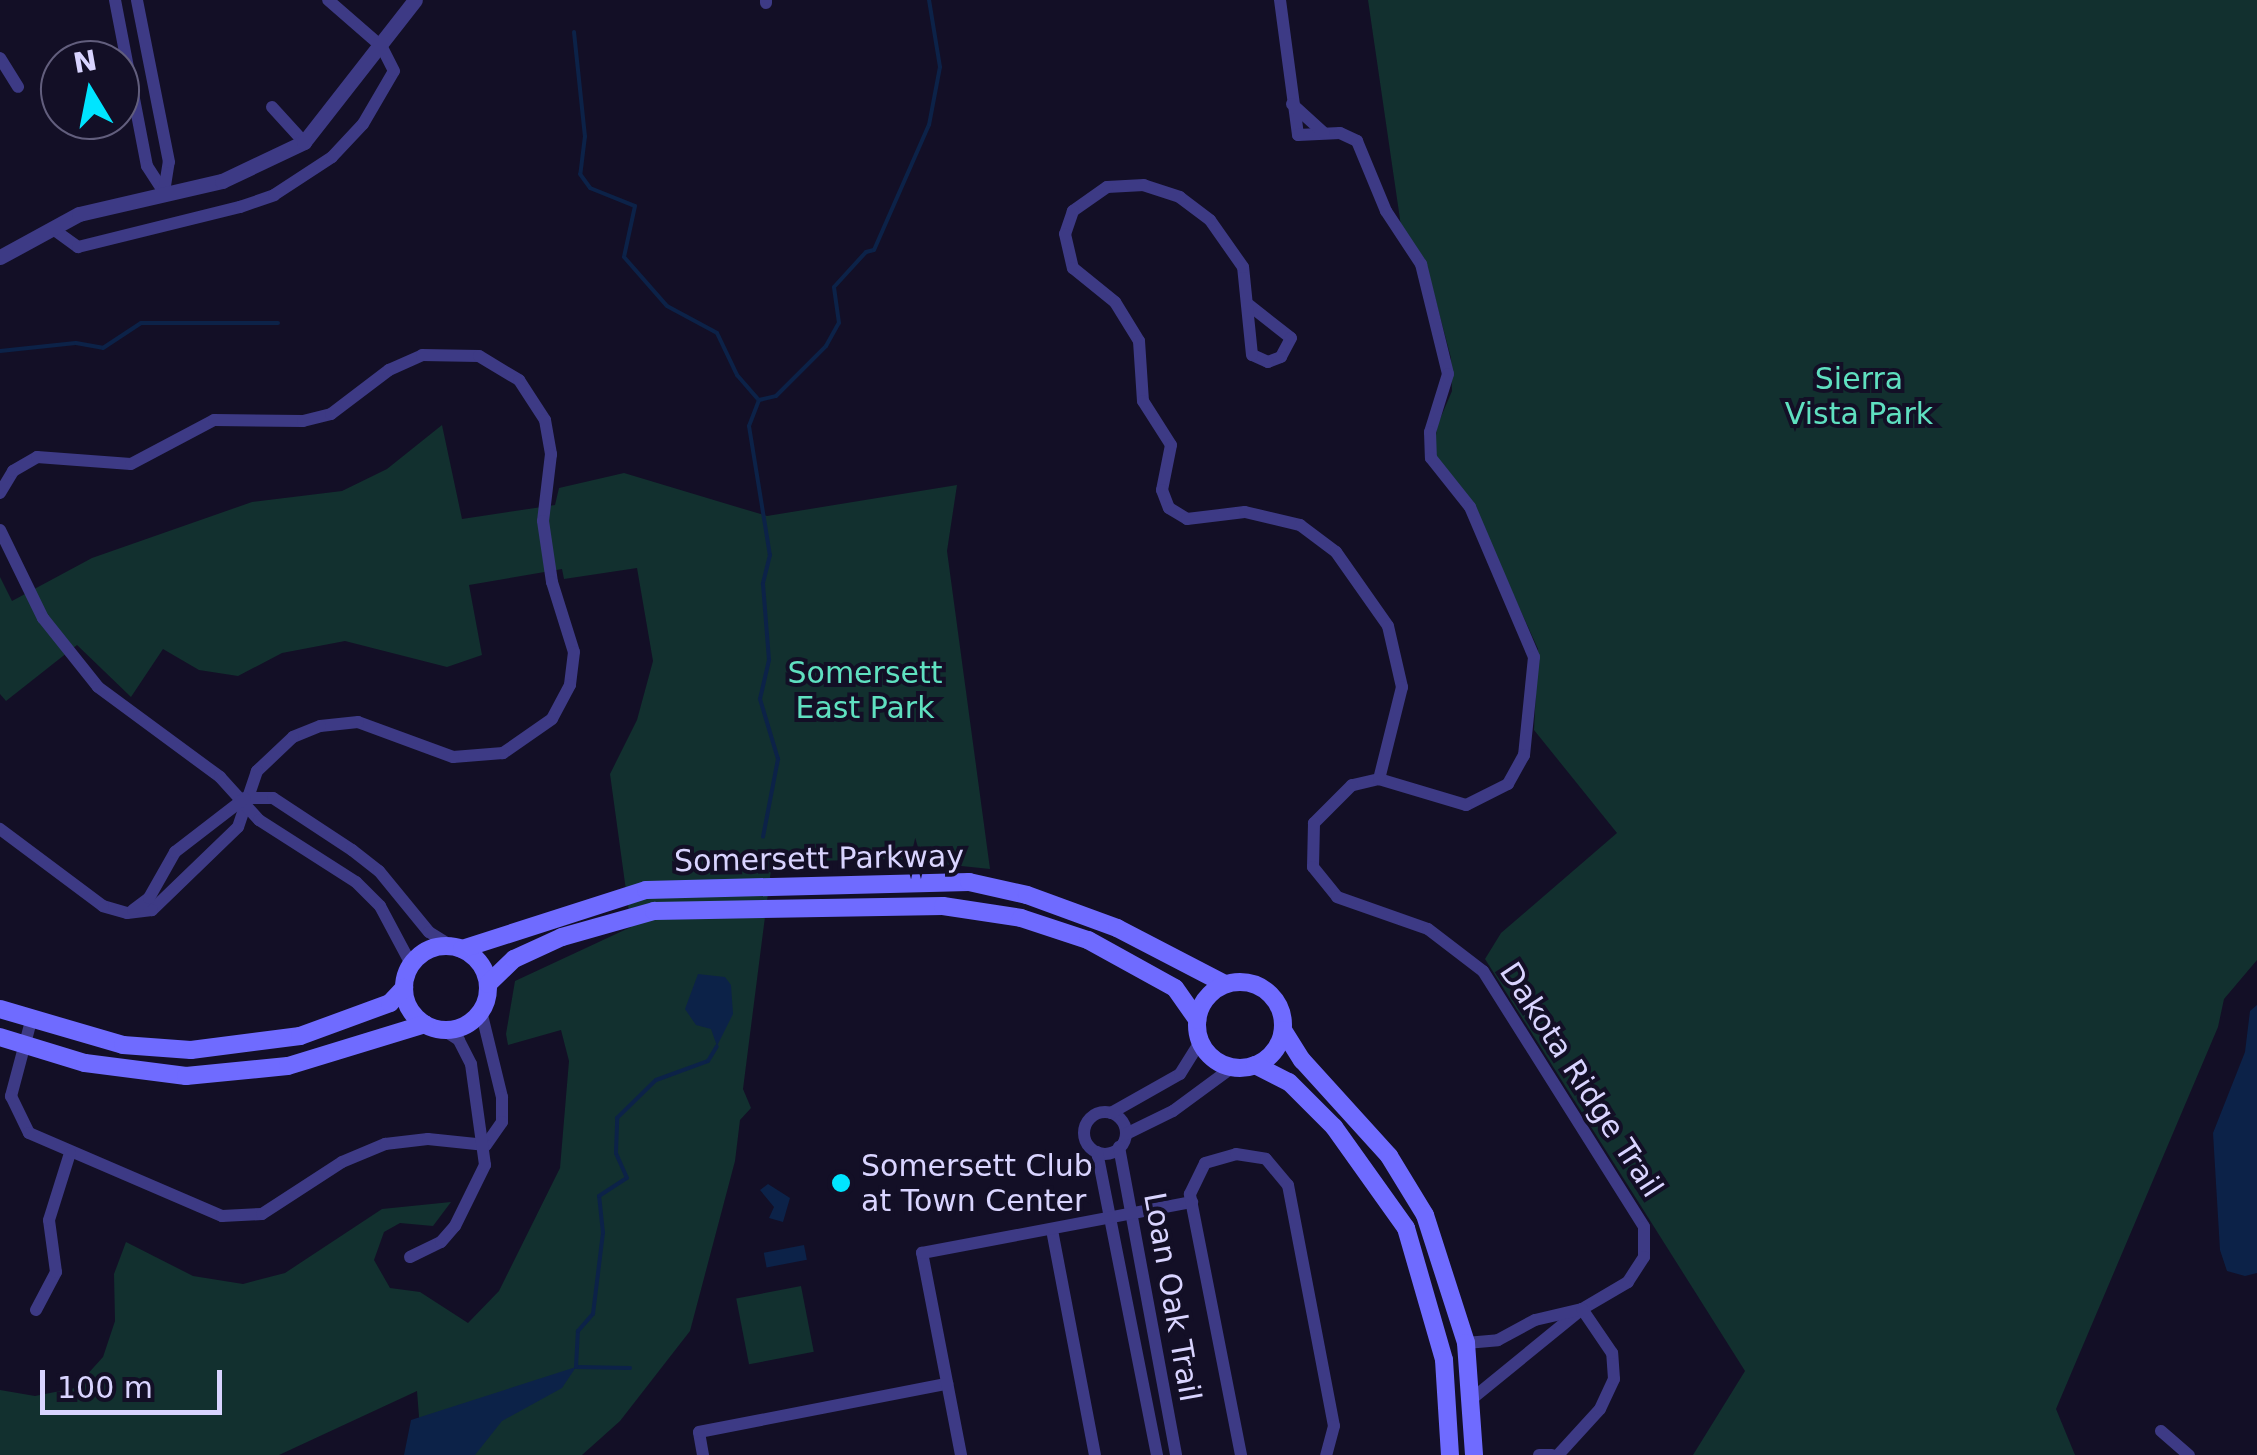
<!DOCTYPE html>
<style>
body{margin:0}
#map{position:relative;width:2257px;height:1455px;overflow:hidden;background:#130f26;font-family:"DejaVu Sans",sans-serif}
div>[style]{position:absolute}
[style*='--x']{left:calc(var(--x)*1px);top:calc(var(--y)*1px);width:calc(var(--w)*1px);rotate:calc(var(--a)*1deg)}
.green>*{inset:0;background:#12302f;transform-origin:0 0}
.water>*{inset:0;background:#0c2248;transform-origin:0 0}
.stream>*{height:4px;margin:-2px;padding:0 2px;transform-origin:2px;border-radius:2px;background:#0c2248}
.minor>*{height:12px;margin:-6px;padding:0 6px;transform-origin:6px;border-radius:6px;background:#3d3a85}
.minor>.ring{margin:-6px;padding:0;box-sizing:content-box;background:none;border:12px solid #3d3a85;border-radius:50%}
.tertiary>*{height:15px;margin:-7.5px;padding:0 7.5px;transform-origin:7.5px;border-radius:7.5px;background:#3d3a85}
.secondary>*{height:18px;margin:-9px;padding:0 9px;transform-origin:9px;border-radius:9px;background:#6f6bff}
.secondary>.ring{margin:-9px;padding:0;box-sizing:content-box;background:none;border:18px solid #6f6bff;border-radius:50%}
.dots>*{width:28px;height:28px;translate:-50% -50%;box-sizing:border-box;border:5px solid #130f26;border-radius:50%}
span{translate:-50% -50%;white-space:nowrap;text-align:center;line-height:1.15;-webkit-text-stroke:8px #130f26;paint-order:stroke}
.park-label{font-size:30px;color:#5fe0c0}
.street-label{font-size:30px;color:#d9d4ff}
.poi-label{font-size:30px;color:#d9d4ff}
.left{translate:0 -50%;text-align:left}
.north{position:absolute;left:40px;top:40px;width:100px;height:100px;box-sizing:border-box;background:#130f26;border:2px solid #625e7d;border-radius:50%;rotate:350deg;font-size:28px;font-weight:700;line-height:40px;text-align:center;color:#d9d4ff}
.north::after{content:'';display:block;margin:auto;width:35px;height:45px;background:#00e5ff;clip-path:polygon(50% 0,100% 100%,50% 72%,0 100%)}
.scale{position:absolute;left:40px;top:1370px;width:182px;height:45px;box-sizing:border-box;border:5px solid #d9d4ff;border-top:0;padding-left:12px;font-size:30px;line-height:35px;white-space:nowrap;color:#d9d4ff;-webkit-text-stroke:8px #130f26;paint-order:stroke}
</style>
<div id="map">
<div class="green">
<div style="clip-path:polygon(1368px 0,2257px 0,2257px 960px,2224px 999px,2218px 1027px,2056px 1409px,2075px 1455px,1693px 1455px,1745px 1371px,1485px 959px,1501px 933px,1617px 833px,1534px 730px,1538px 649px,1472px 503px,1434px 453px,1437px 426px,1452px 391px,1451px 358px,1426px 264px,1401px 226px)"></div>
<div style="clip-path:polygon(442px 425px,462px 519px,555px 505px,559px 488px,624px 473px,767px 516px,957px 485px,947px 551px,990px 869px,894px 859px,772px 862px,743px 1089px,751px 1108px,740px 1120px,735px 1161px,690px 1331px,620px 1421px,582px 1455px,422px 1455px,417px 1391px,279px 1455px,0 1455px,0 1390px,35px 1396px,75px 1388px,103px 1357px,115px 1321px,114px 1274px,126px 1242px,193px 1276px,243px 1284px,285px 1273px,382px 1209px,451px 1202px,433px 1226px,400px 1223px,384px 1232px,374px 1260px,390px 1288px,420px 1292px,468px 1323px,499px 1291px,560px 1168px,569px 1061px,561px 1030px,508px 1045px,506px 1034px,515px 981px,631px 927px,610px 774px,637px 720px,653px 661px,637px 568px,564px 579px,562px 569px,469px 585px,482px 655px,447px 667px,345px 641px,282px 653px,238px 676px,199px 670px,163px 649px,131px 697px,77px 645px,6px 701px,0 694px,0 577px,12px 601px,92px 558px,252px 502px,342px 491px,387px 469px)"></div>
<div style="left:801px;top:1286px;width:67px;height:66px;rotate:79deg"></div>
</div>
<div class="water">
<div style="clip-path:polygon(698px 974px,725px 977px,731px 985px,733px 1014px,717px 1046px,711px 1029px,696px 1025px,685px 1009px)"></div>
<div style="clip-path:polygon(2257px 1005px,2257px 1273px,2245px 1276px,2227px 1271px,2220px 1250px,2213px 1133px,2245px 1052px,2250px 1011px)"></div>
<div style="clip-path:polygon(768px 1184px,790px 1198px,783px 1222px,769px 1218px,774px 1207px,760px 1190px)"></div>
<div style="left:804px;top:1245px;width:15px;height:41px;rotate:79deg"></div>
<div style="clip-path:polygon(576px 1367px,562px 1388px,502px 1421px,475px 1455px,404px 1455px,411px 1420px)"></div>
</div>
<div class="stream">
<div style="--x:574;--y:32;--w:105;--a:84"></div>
<div style="--x:585;--y:136;--w:38;--a:97"></div>
<div style="--x:580;--y:174;--w:17;--a:54"></div>
<div style="--x:590;--y:188;--w:48;--a:21.8"></div>
<div style="--x:635;--y:206;--w:52;--a:102.2"></div>
<div style="--x:624;--y:257;--w:65;--a:48.7"></div>
<div style="--x:667;--y:306;--w:57;--a:28.4"></div>
<div style="--x:717;--y:333;--w:47;--a:64.5"></div>
<div style="--x:737;--y:375;--w:33;--a:49"></div>
<div style="--x:759;--y:400;--w:28;--a:111"></div>
<div style="--x:749;--y:426;--w:131;--a:80.8"></div>
<div style="--x:770;--y:555;--w:30;--a:104"></div>
<div style="--x:763;--y:584;--w:76;--a:85.5"></div>
<div style="--x:769;--y:660;--w:40;--a:103"></div>
<div style="--x:760;--y:699;--w:63;--a:73.3"></div>
<div style="--x:778;--y:759;--w:79;--a:100.9"></div>
<div style="--x:0;--y:351;--w:76;--a:-6"></div>
<div style="--x:76;--y:343;--w:27;--a:10"></div>
<div style="--x:103;--y:348;--w:45;--a:-33.3"></div>
<div style="--x:141;--y:323;--w:137;--a:0"></div>
<div style="--x:759;--y:400;--w:17;--a:-13"></div>
<div style="--x:776;--y:396;--w:71;--a:-45"></div>
<div style="--x:826;--y:346;--w:26;--a:-61"></div>
<div style="--x:839;--y:323;--w:36;--a:-98"></div>
<div style="--x:834;--y:287;--w:47;--a:-47.6"></div>
<div style="--x:866;--y:252;--w:8;--a:-14"></div>
<div style="--x:874;--y:250;--w:137;--a:-66.3"></div>
<div style="--x:929;--y:125;--w:59;--a:-79.3"></div>
<div style="--x:940;--y:67;--w:68;--a:-99.3"></div>
<div style="--x:630;--y:1368;--w:54;--a:-178.9"></div>
<div style="--x:576;--y:1367;--w:36;--a:-87"></div>
<div style="--x:578;--y:1331;--w:23;--a:-49"></div>
<div style="--x:593;--y:1314;--w:82;--a:-83"></div>
<div style="--x:603;--y:1233;--w:37;--a:-96"></div>
<div style="--x:599;--y:1196;--w:33;--a:-33"></div>
<div style="--x:627;--y:1178;--w:27;--a:-114"></div>
<div style="--x:616;--y:1153;--w:35;--a:-88"></div>
<div style="--x:617;--y:1118;--w:54;--a:-44.3"></div>
<div style="--x:656;--y:1080;--w:55;--a:-20.1"></div>
<div style="--x:708;--y:1061;--w:17;--a:-59"></div>
</div>
<div class="minor">
<div style="--x:115;--y:0;--w:169;--a:79.1"></div>
<div style="--x:147;--y:166;--w:31;--a:57"></div>
<div style="--x:164;--y:192;--w:30;--a:-81"></div>
<div style="--x:169;--y:162;--w:165;--a:-101.2"></div>
<div style="--x:766;--y:0;--w:3;--a:90"></div>
<div style="--x:1280;--y:0;--w:136;--a:82.4"></div>
<div style="--x:1298;--y:135;--w:42;--a:-2.7"></div>
<div style="--x:1340;--y:133;--w:19;--a:25"></div>
<div style="--x:1357;--y:141;--w:76;--a:67.5"></div>
<div style="--x:1386;--y:211;--w:64;--a:56.6"></div>
<div style="--x:1421;--y:264;--w:113;--a:76.2"></div>
<div style="--x:1448;--y:374;--w:61;--a:107.2"></div>
<div style="--x:1430;--y:432;--w:26;--a:88"></div>
<div style="--x:1431;--y:458;--w:63;--a:51.5"></div>
<div style="--x:1470;--y:507;--w:163;--a:66.9"></div>
<div style="--x:1534;--y:657;--w:99;--a:95.8"></div>
<div style="--x:1524;--y:755;--w:33;--a:119"></div>
<div style="--x:1508;--y:784;--w:47;--a:153.4"></div>
<div style="--x:1466;--y:805;--w:91;--a:-163.4"></div>
<div style="--x:1379;--y:779;--w:28;--a:167"></div>
<div style="--x:1352;--y:785;--w:54;--a:135"></div>
<div style="--x:1314;--y:823;--w:44;--a:91.3"></div>
<div style="--x:1313;--y:867;--w:38;--a:51"></div>
<div style="--x:1337;--y:897;--w:96;--a:19.4"></div>
<div style="--x:1428;--y:929;--w:69;--a:37.4"></div>
<div style="--x:1483;--y:971;--w:302;--a:57.8"></div>
<div style="--x:1644;--y:1227;--w:30;--a:90"></div>
<div style="--x:1644;--y:1257;--w:30;--a:123"></div>
<div style="--x:1628;--y:1282;--w:53;--a:149.6"></div>
<div style="--x:1582;--y:1309;--w:139;--a:140.8"></div>
<div style="--x:0;--y:58;--w:34;--a:58"></div>
<div style="--x:1292;--y:104;--w:43;--a:42.2"></div>
<div style="--x:272;--y:107;--w:47;--a:47.6"></div>
<div style="--x:53;--y:229;--w:31;--a:36"></div>
<div style="--x:78;--y:247;--w:167;--a:-13.9"></div>
<div style="--x:240;--y:207;--w:36;--a:-19"></div>
<div style="--x:274;--y:195;--w:69;--a:-33.2"></div>
<div style="--x:332;--y:157;--w:45;--a:-46.8"></div>
<div style="--x:363;--y:124;--w:61;--a:-59.7"></div>
<div style="--x:394;--y:71;--w:28;--a:-117"></div>
<div style="--x:381;--y:46;--w:70;--a:-139"></div>
<div style="--x:1249;--y:305;--w:53;--a:38.2"></div>
<div style="--x:1291;--y:338;--w:21;--a:118"></div>
<div style="--x:1281;--y:357;--w:14;--a:159"></div>
<div style="--x:1268;--y:362;--w:17;--a:-156"></div>
<div style="--x:1252;--y:355;--w:88;--a:-95.8"></div>
<div style="--x:1243;--y:267;--w:57;--a:-125.1"></div>
<div style="--x:1210;--y:220;--w:38;--a:-143"></div>
<div style="--x:1180;--y:197;--w:38;--a:-162"></div>
<div style="--x:1144;--y:185;--w:37;--a:177"></div>
<div style="--x:1107;--y:187;--w:42;--a:144.8"></div>
<div style="--x:1073;--y:211;--w:24;--a:109"></div>
<div style="--x:1065;--y:234;--w:35;--a:77"></div>
<div style="--x:1073;--y:268;--w:54;--a:39"></div>
<div style="--x:1115;--y:302;--w:46;--a:58.4"></div>
<div style="--x:1139;--y:341;--w:60;--a:86.2"></div>
<div style="--x:1143;--y:401;--w:52;--a:57.5"></div>
<div style="--x:1171;--y:445;--w:46;--a:101.3"></div>
<div style="--x:1162;--y:490;--w:19;--a:69"></div>
<div style="--x:1169;--y:508;--w:21;--a:31"></div>
<div style="--x:1187;--y:519;--w:58;--a:-6.9"></div>
<div style="--x:1245;--y:512;--w:57;--a:13.3"></div>
<div style="--x:1300;--y:525;--w:45;--a:36.9"></div>
<div style="--x:1336;--y:552;--w:90;--a:54.9"></div>
<div style="--x:1388;--y:626;--w:63;--a:77.1"></div>
<div style="--x:1402;--y:687;--w:95;--a:104"></div>
<div style="--x:0;--y:493;--w:26;--a:-59"></div>
<div style="--x:13;--y:471;--w:28;--a:-30"></div>
<div style="--x:37;--y:457;--w:94;--a:4.3"></div>
<div style="--x:131;--y:464;--w:94;--a:-27.9"></div>
<div style="--x:214;--y:420;--w:89;--a:0.6"></div>
<div style="--x:303;--y:421;--w:29;--a:-14"></div>
<div style="--x:331;--y:414;--w:73;--a:-37.2"></div>
<div style="--x:389;--y:370;--w:36;--a:-24"></div>
<div style="--x:422;--y:355;--w:57;--a:1"></div>
<div style="--x:479;--y:356;--w:47;--a:31"></div>
<div style="--x:519;--y:380;--w:48;--a:57"></div>
<div style="--x:545;--y:420;--w:35;--a:80"></div>
<div style="--x:551;--y:454;--w:67;--a:96.8"></div>
<div style="--x:543;--y:521;--w:62;--a:81.6"></div>
<div style="--x:552;--y:582;--w:73;--a:72.6"></div>
<div style="--x:574;--y:652;--w:33;--a:97"></div>
<div style="--x:570;--y:685;--w:38;--a:118"></div>
<div style="--x:552;--y:719;--w:60;--a:145.2"></div>
<div style="--x:503;--y:753;--w:50;--a:175.4"></div>
<div style="--x:453;--y:757;--w:101;--a:-159.8"></div>
<div style="--x:358;--y:722;--w:38;--a:174"></div>
<div style="--x:320;--y:726;--w:29;--a:158"></div>
<div style="--x:293;--y:737;--w:50;--a:136.6"></div>
<div style="--x:257;--y:771;--w:59;--a:108.7"></div>
<div style="--x:238;--y:827;--w:120;--a:136"></div>
<div style="--x:152;--y:910;--w:25;--a:173"></div>
<div style="--x:127;--y:913;--w:25;--a:-164"></div>
<div style="--x:103;--y:906;--w:129;--a:-143.2"></div>
<div style="--x:0;--y:530;--w:98;--a:64"></div>
<div style="--x:43;--y:618;--w:88;--a:51.4"></div>
<div style="--x:98;--y:687;--w:152;--a:36.4"></div>
<div style="--x:220;--y:777;--w:58;--a:47.8"></div>
<div style="--x:259;--y:820;--w:115;--a:32.6"></div>
<div style="--x:356;--y:882;--w:34;--a:45"></div>
<div style="--x:380;--y:906;--w:66;--a:61.9"></div>
<div style="--x:245;--y:798;--w:28;--a:0"></div>
<div style="--x:273;--y:798;--w:95;--a:33.4"></div>
<div style="--x:352;--y:850;--w:34;--a:38"></div>
<div style="--x:379;--y:871;--w:79;--a:50.7"></div>
<div style="--x:429;--y:932;--w:26;--a:32"></div>
<div style="--x:133;--y:910;--w:20;--a:-37"></div>
<div style="--x:149;--y:898;--w:53;--a:-60.5"></div>
<div style="--x:175;--y:852;--w:88;--a:-37.6"></div>
<div style="--x:481;--y:1011;--w:89;--a:76.3"></div>
<div style="--x:502;--y:1097;--w:25;--a:90"></div>
<div style="--x:502;--y:1122;--w:28;--a:125"></div>
<div style="--x:31;--y:1021;--w:78;--a:104.9"></div>
<div style="--x:11;--y:1096;--w:41;--a:64.1"></div>
<div style="--x:29;--y:1133;--w:210;--a:23.3"></div>
<div style="--x:222;--y:1216;--w:40;--a:-2.9"></div>
<div style="--x:262;--y:1214;--w:95;--a:-33"></div>
<div style="--x:342;--y:1162;--w:47;--a:-22.7"></div>
<div style="--x:385;--y:1144;--w:43;--a:-6.6"></div>
<div style="--x:428;--y:1139;--w:58;--a:5.9"></div>
<div class="ring" style="left:1084px;top:1112px;width:30px;height:30px"></div>
<div style="--x:1111;--y:1113;--w:79;--a:-29.5"></div>
<div style="--x:1180;--y:1074;--w:39;--a:-58"></div>
<div style="--x:1126;--y:1134;--w:52;--a:-26.1"></div>
<div style="--x:1173;--y:1111;--w:74;--a:-36.3"></div>
<div style="--x:1119;--y:1147;--w:313;--a:79.5"></div>
<div style="--x:1097;--y:1152;--w:309;--a:78.8"></div>
<div style="--x:1052;--y:1230;--w:229;--a:79.2"></div>
<div style="--x:410;--y:1257;--w:34;--a:-26"></div>
<div style="--x:441;--y:1242;--w:21;--a:-49"></div>
<div style="--x:455;--y:1226;--w:68;--a:-63.8"></div>
<div style="--x:485;--y:1165;--w:102;--a:-97.9"></div>
<div style="--x:471;--y:1064;--w:27;--a:-117"></div>
<div style="--x:459;--y:1040;--w:20;--a:-147"></div>
<div style="--x:36;--y:1310;--w:43;--a:-62.2"></div>
<div style="--x:56;--y:1272;--w:52;--a:-97.7"></div>
<div style="--x:49;--y:1220;--w:70;--a:-72.6"></div>
<div style="--x:1466;--y:1343;--w:32;--a:-5"></div>
<div style="--x:1498;--y:1340;--w:42;--a:-28.4"></div>
<div style="--x:1535;--y:1320;--w:48;--a:-13.2"></div>
<div style="--x:2161;--y:1431;--w:37;--a:41"></div>
<div style="--x:703;--y:1455;--w:23;--a:-100"></div>
<div style="--x:699;--y:1432;--w:253;--a:-11"></div>
<div style="--x:961;--y:1455;--w:206;--a:-100.9"></div>
<div style="--x:922;--y:1253;--w:275;--a:-10.7"></div>
<div style="--x:1241;--y:1455;--w:266;--a:-101.1"></div>
<div style="--x:1190;--y:1194;--w:34;--a:-64"></div>
<div style="--x:1205;--y:1163;--w:32;--a:-16"></div>
<div style="--x:1236;--y:1154;--w:30;--a:9"></div>
<div style="--x:1266;--y:1159;--w:34;--a:50"></div>
<div style="--x:1288;--y:1185;--w:245;--a:79.2"></div>
<div style="--x:1334;--y:1426;--w:30;--a:105"></div>
<div style="--x:1539;--y:1455;--w:13;--a:0"></div>
<div style="--x:1558;--y:1455;--w:62;--a:-47.6"></div>
<div style="--x:1600;--y:1409;--w:33;--a:-65"></div>
<div style="--x:1614;--y:1379;--w:26;--a:-94"></div>
<div style="--x:1612;--y:1353;--w:53;--a:-124.3"></div>
</div>
<div class="tertiary">
<div style="--x:0;--y:257;--w:90;--a:-28.6"></div>
<div style="--x:79;--y:214;--w:147;--a:-13"></div>
<div style="--x:222;--y:181;--w:91;--a:-25.4"></div>
<div style="--x:304;--y:142;--w:180;--a:-52"></div>
</div>
<div class="secondary">
<div class="ring" style="left:404px;top:946px;width:66px;height:66px"></div>
<div style="--x:462;--y:949;--w:193;--a:-17.8"></div>
<div style="--x:646;--y:890;--w:323;--a:-1.4"></div>
<div style="--x:969;--y:882;--w:59;--a:12.6"></div>
<div style="--x:1027;--y:895;--w:96;--a:20.1"></div>
<div style="--x:1117;--y:928;--w:122;--a:27.4"></div>
<div class="ring" style="left:1197px;top:982px;width:68px;height:68px"></div>
<div style="--x:488;--y:984;--w:36;--a:-44"></div>
<div style="--x:514;--y:959;--w:53;--a:-24.6"></div>
<div style="--x:562;--y:937;--w:96;--a:-15.8"></div>
<div style="--x:654;--y:911;--w:289;--a:-1"></div>
<div style="--x:943;--y:906;--w:79;--a:8.7"></div>
<div style="--x:1021;--y:918;--w:71;--a:18.2"></div>
<div style="--x:1088;--y:940;--w:99;--a:28.9"></div>
<div style="--x:1175;--y:988;--w:39;--a:55"></div>
<div style="--x:0;--y:1009;--w:128;--a:16.3"></div>
<div style="--x:123;--y:1045;--w:68;--a:4.2"></div>
<div style="--x:191;--y:1050;--w:110;--a:-7.3"></div>
<div style="--x:300;--y:1036;--w:96;--a:-20.1"></div>
<div style="--x:390;--y:1003;--w:21;--a:-47"></div>
<div style="--x:1283;--y:1030;--w:36;--a:58"></div>
<div style="--x:1302;--y:1060;--w:130;--a:47.8"></div>
<div style="--x:1389;--y:1156;--w:69;--a:58.6"></div>
<div style="--x:1425;--y:1215;--w:134;--a:72.2"></div>
<div style="--x:1466;--y:1343;--w:112;--a:85.9"></div>
<div style="--x:0;--y:1037;--w:89;--a:17"></div>
<div style="--x:85;--y:1063;--w:102;--a:7.3"></div>
<div style="--x:186;--y:1076;--w:102;--a:-5.6"></div>
<div style="--x:288;--y:1066;--w:143;--a:-17"></div>
<div style="--x:1255;--y:1065;--w:38;--a:27"></div>
<div style="--x:1289;--y:1082;--w:64;--a:45"></div>
<div style="--x:1334;--y:1127;--w:124;--a:54.5"></div>
<div style="--x:1406;--y:1228;--w:137;--a:73.9"></div>
<div style="--x:1444;--y:1360;--w:95;--a:86.4"></div>
</div>
<div class="dots">
<div style="left:841px;top:1183px;background:#00e5ff"></div>
</div>
<div class="park-label">
<span style="left:1859px;top:396px">Sierra<br>Vista Park</span>
<span style="left:865px;top:690px">Somersett<br>East Park</span>
</div>
<div class="street-label">
<span style="left:819px;top:859px;rotate:-1deg">Somersett Parkway</span>
<span style="left:1581px;top:1080px;rotate:57deg">Dakota Ridge Trail</span>
<span style="left:1172px;top:1297px;rotate:80deg">Loan Oak Trail</span>
</div>
<div class="poi-label">
<span class="left" style="left:861px;top:1183px">Somersett Club<br>at Town Center</span>
</div>
<div class="north">N</div>
<div class="scale">100 m</div>
</div>
